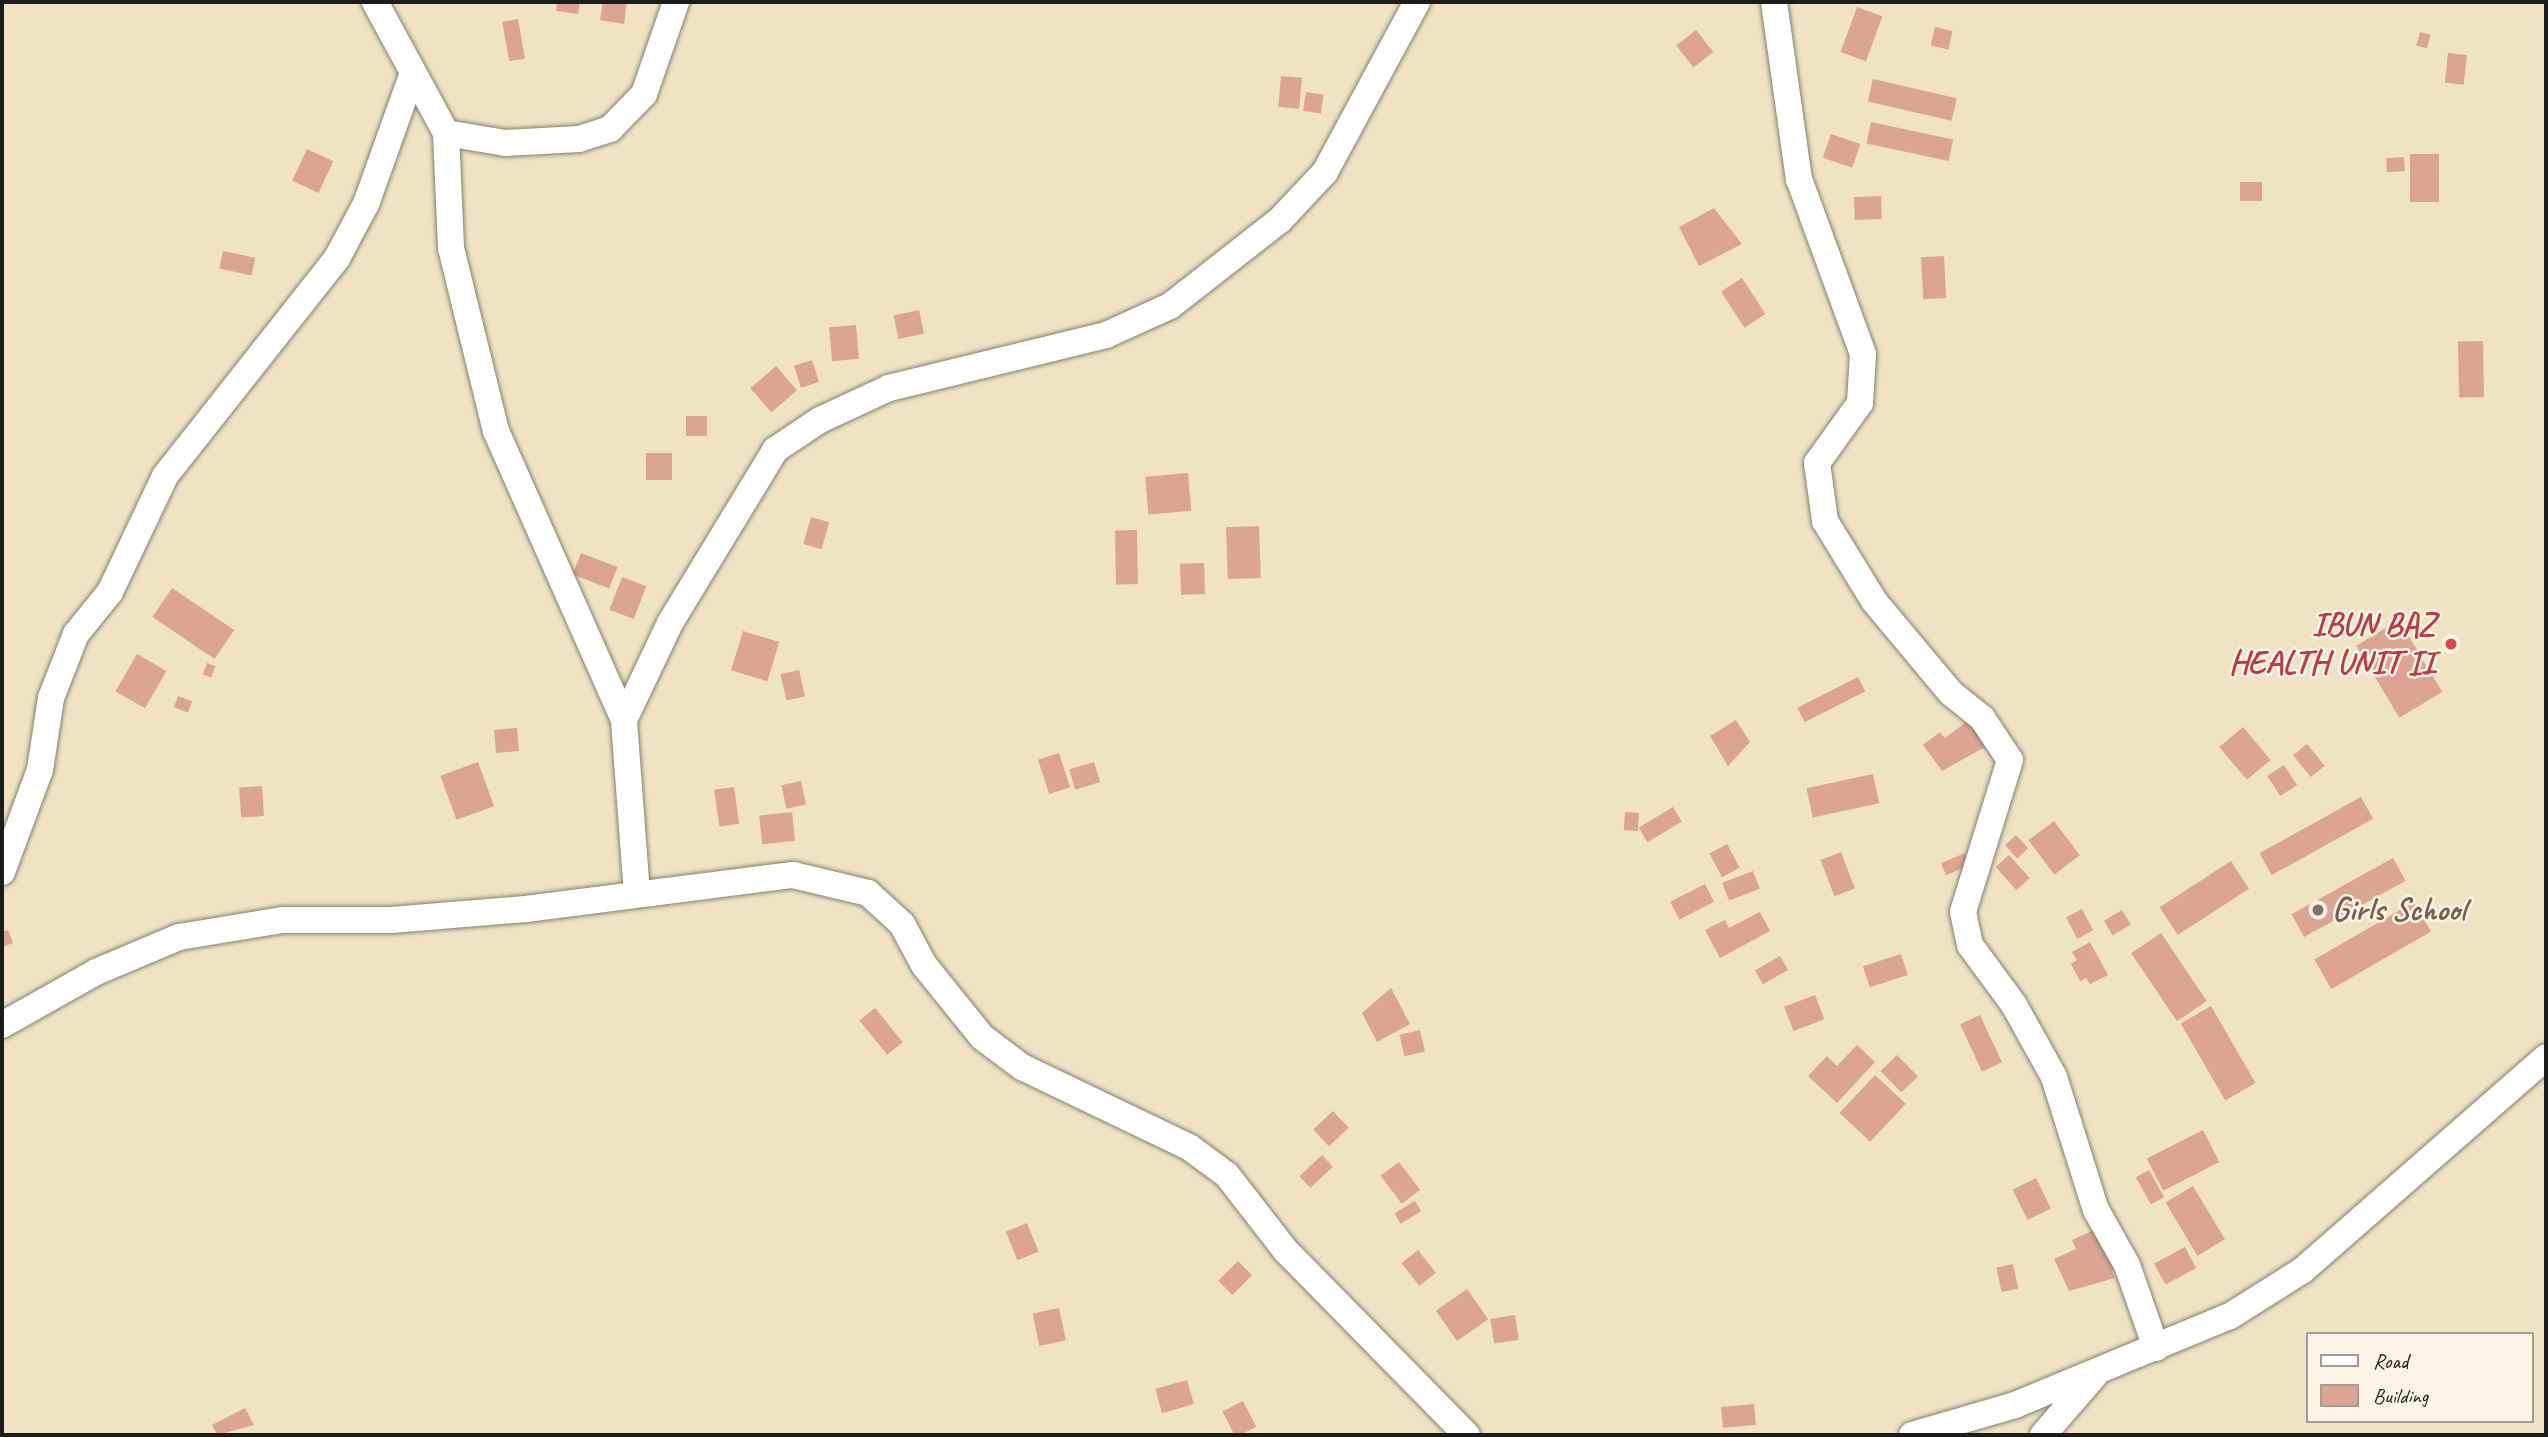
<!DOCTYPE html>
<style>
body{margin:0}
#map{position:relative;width:2548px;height:1437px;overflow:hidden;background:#efe3c3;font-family:Caveat,sans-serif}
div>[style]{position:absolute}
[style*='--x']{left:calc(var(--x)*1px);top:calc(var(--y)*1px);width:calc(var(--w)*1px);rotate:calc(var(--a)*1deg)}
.building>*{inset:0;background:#dca492;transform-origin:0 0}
.roads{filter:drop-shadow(0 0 2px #868070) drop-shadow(0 0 2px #868070)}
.minor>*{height:26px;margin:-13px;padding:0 13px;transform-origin:13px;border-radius:13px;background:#fff}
.dots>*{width:19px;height:19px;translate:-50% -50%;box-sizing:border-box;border:4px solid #fcf5e5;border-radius:50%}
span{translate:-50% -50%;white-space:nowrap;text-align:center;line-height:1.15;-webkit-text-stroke:5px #fcf5e5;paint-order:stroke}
.health-label{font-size:33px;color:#be3a42;font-weight:700}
.right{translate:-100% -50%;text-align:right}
.education-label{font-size:33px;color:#785e54;font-weight:700}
.left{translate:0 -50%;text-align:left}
.frame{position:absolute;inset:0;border:4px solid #1c1c1c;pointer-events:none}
.legend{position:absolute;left:2306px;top:1332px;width:228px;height:91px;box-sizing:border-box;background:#fcf5e5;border:2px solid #a29e95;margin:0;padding:9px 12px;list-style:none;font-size:21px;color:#1c1c1c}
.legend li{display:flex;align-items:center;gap:14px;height:35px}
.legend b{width:35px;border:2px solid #a29e95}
</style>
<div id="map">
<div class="building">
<div style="clip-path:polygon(557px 2px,580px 2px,578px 14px,556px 11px)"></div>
<div style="clip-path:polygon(603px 2px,627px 2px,624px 24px,600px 20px)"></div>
<div style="left:1857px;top:7px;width:27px;height:48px;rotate:20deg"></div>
<div style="left:518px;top:19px;width:40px;height:16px;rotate:80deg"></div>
<div style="left:1935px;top:27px;width:18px;height:19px;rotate:13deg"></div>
<div style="left:1696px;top:30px;width:28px;height:25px;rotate:52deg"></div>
<div style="left:2420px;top:32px;width:11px;height:14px;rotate:15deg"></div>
<div style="left:2448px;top:53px;width:19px;height:30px;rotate:6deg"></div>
<div style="left:1281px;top:76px;width:21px;height:31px;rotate:5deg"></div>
<div style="left:1873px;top:79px;width:86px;height:23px;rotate:13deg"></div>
<div style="left:1306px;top:92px;width:18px;height:19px;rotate:9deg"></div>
<div style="left:1871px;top:122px;width:84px;height:22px;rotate:12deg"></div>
<div style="left:1831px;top:134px;width:31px;height:25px;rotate:19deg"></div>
<div style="left:307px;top:149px;width:29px;height:35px;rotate:25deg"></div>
<div style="left:2410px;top:154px;width:29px;height:48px"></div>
<div style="left:2404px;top:157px;width:14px;height:18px;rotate:86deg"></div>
<div style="left:2240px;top:182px;width:22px;height:19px"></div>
<div style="left:1881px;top:196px;width:23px;height:27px;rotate:88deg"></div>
<div style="clip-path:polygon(1714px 208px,1742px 244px,1699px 266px,1679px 227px)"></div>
<div style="left:223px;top:251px;width:33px;height:18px;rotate:12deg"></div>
<div style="left:1944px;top:256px;width:42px;height:23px;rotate:87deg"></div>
<div style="left:1742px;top:278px;width:43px;height:25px;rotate:57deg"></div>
<div style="left:919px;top:310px;width:24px;height:26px;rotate:78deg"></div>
<div style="left:856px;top:325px;width:34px;height:27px;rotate:85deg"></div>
<div style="left:2483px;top:341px;width:56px;height:25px;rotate:89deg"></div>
<div style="left:812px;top:360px;width:23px;height:19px;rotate:72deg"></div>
<div style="left:776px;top:366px;width:32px;height:34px;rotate:49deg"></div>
<div style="left:686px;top:416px;width:21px;height:20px"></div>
<div style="left:646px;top:453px;width:26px;height:27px"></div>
<div style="left:1188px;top:473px;width:38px;height:43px;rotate:85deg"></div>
<div style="left:811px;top:517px;width:19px;height:28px;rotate:16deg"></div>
<div style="left:1259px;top:526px;width:52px;height:33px;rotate:88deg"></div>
<div style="left:1137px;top:530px;width:54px;height:22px;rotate:89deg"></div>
<div style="left:581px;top:553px;width:39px;height:23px;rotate:21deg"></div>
<div style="left:1204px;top:563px;width:31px;height:24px;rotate:88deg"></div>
<div style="left:622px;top:577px;width:26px;height:35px;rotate:21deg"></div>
<div style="left:172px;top:588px;width:75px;height:35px;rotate:34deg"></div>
<div style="left:2399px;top:620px;width:84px;height:50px;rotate:59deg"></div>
<div style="left:743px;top:631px;width:38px;height:41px;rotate:17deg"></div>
<div style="left:137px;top:654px;width:34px;height:43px;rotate:30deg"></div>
<div style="left:207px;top:663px;width:9px;height:12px;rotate:21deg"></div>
<div style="left:799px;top:670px;width:27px;height:19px;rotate:77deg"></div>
<div style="left:1858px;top:677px;width:16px;height:68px;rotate:63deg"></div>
<div style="left:178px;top:696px;width:15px;height:12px;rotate:20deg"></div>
<div style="clip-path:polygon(1974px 716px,1994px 742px,1942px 771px,1923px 745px,1940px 732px,1945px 738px)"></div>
<div style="clip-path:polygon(1736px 720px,1750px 742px,1728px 766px,1710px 736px)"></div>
<div style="left:2243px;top:727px;width:43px;height:31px;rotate:50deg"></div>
<div style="left:517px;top:728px;width:23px;height:23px;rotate:85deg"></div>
<div style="left:2307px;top:744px;width:28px;height:18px;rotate:51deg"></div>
<div style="left:1059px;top:753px;width:36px;height:22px;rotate:72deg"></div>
<div style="left:478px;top:762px;width:47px;height:40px;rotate:70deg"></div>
<div style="left:1094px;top:762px;width:21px;height:26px;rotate:73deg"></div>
<div style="left:2284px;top:765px;width:24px;height:20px;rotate:57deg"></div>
<div style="left:1873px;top:774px;width:30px;height:68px;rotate:78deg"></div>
<div style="left:801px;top:781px;width:24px;height:20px;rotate:78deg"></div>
<div style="left:262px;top:786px;width:30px;height:23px;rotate:86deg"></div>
<div style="left:734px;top:787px;width:37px;height:20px;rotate:82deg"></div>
<div style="left:2361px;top:797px;width:25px;height:116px;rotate:61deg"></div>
<div style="left:1673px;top:807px;width:17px;height:40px;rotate:59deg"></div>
<div style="left:792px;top:812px;width:29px;height:33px;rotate:84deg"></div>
<div style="left:1625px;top:812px;width:14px;height:18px;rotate:4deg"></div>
<div style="left:2054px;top:821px;width:43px;height:32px;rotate:53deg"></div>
<div style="left:2016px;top:835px;width:18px;height:15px;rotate:47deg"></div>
<div style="left:1727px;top:844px;width:27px;height:20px;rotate:62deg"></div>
<div style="left:1841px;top:852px;width:39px;height:22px;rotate:69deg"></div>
<div style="left:1965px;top:853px;width:13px;height:26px;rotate:67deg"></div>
<div style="left:2009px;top:855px;width:31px;height:18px;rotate:48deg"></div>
<div style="left:2393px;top:858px;width:26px;height:116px;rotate:61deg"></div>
<div style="left:2231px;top:861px;width:33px;height:85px;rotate:57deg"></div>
<div style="left:1753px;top:871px;width:19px;height:33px;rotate:69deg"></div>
<div style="left:1705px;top:884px;width:20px;height:39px;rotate:63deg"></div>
<div style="left:2414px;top:902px;width:34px;height:115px;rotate:60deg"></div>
<div style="left:2082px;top:909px;width:24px;height:18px;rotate:62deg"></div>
<div style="left:2122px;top:910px;width:17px;height:21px;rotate:59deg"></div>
<div style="clip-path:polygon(1760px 912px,1770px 931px,1720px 958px,1705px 930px,1725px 920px,1729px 928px)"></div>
<div style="clip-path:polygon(8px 930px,13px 943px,2px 947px,2px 932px)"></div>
<div style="left:2161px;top:933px;width:82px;height:36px;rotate:56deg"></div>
<div style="clip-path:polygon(2090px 942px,2108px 975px,2090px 984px,2086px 978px,2080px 981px,2071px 964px,2077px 960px,2072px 952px)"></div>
<div style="left:1901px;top:954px;width:22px;height:40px;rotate:72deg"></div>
<div style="left:1780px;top:956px;width:16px;height:29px;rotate:60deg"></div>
<div style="clip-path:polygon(1391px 988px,1410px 1024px,1377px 1042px,1362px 1013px)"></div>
<div style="left:1815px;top:995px;width:26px;height:33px;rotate:69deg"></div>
<div style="left:2211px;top:1006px;width:89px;height:35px;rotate:60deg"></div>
<div style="left:875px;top:1008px;width:44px;height:20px;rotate:51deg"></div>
<div style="left:1980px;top:1015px;width:52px;height:22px;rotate:65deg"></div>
<div style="left:1420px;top:1030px;width:22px;height:21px;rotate:77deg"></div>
<div style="clip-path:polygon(1857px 1045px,1875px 1062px,1837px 1103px,1808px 1076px,1827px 1056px,1837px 1066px)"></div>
<div style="left:1897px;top:1055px;width:30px;height:23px;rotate:46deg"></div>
<div style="left:1875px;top:1075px;width:42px;height:52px;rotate:43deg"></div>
<div style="left:1333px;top:1111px;width:23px;height:27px;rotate:47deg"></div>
<div style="left:2203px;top:1130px;width:36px;height:63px;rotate:63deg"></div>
<div style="left:1322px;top:1155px;width:16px;height:31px;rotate:47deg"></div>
<div style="left:1399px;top:1162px;width:35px;height:23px;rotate:53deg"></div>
<div style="left:2149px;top:1170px;width:31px;height:15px;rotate:61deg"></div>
<div style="left:2036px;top:1178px;width:34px;height:26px;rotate:64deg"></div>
<div style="left:2193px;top:1186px;width:62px;height:32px;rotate:59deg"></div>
<div style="left:1415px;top:1201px;width:12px;height:24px;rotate:59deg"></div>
<div style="left:1027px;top:1223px;width:31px;height:23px;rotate:68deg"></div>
<div style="clip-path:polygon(2101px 1227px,2120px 1267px,2112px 1271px,2115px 1278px,2069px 1291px,2054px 1259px,2076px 1249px,2072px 1240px)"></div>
<div style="left:2185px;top:1247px;width:24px;height:35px;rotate:62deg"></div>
<div style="left:1418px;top:1250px;width:29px;height:21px;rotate:52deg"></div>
<div style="left:1238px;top:1261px;width:20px;height:28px;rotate:45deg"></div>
<div style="left:2013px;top:1264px;width:25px;height:17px;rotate:78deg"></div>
<div style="left:1467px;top:1289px;width:37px;height:38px;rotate:55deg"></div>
<div style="left:1059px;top:1308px;width:33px;height:27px;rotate:78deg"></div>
<div style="left:1515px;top:1315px;width:25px;height:25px;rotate:81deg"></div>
<div style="left:1187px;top:1380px;width:25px;height:33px;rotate:74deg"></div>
<div style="left:1243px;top:1401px;width:29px;height:23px;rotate:63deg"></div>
<div style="left:1754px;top:1404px;width:21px;height:33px;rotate:85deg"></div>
<div style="clip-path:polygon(245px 1408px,254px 1425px,217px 1435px,212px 1425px)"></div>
</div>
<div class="roads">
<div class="minor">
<div style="--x:375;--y:2;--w:149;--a:61.5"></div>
<div style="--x:446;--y:133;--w:115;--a:87.5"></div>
<div style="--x:451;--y:248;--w:188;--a:76.2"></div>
<div style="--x:496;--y:431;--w:316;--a:66.1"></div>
<div style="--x:1774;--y:2;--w:179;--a:82"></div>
<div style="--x:1799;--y:179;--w:186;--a:69.9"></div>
<div style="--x:1863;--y:354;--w:49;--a:93.5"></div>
<div style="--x:1860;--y:403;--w:74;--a:125.6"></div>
<div style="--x:1817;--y:463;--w:59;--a:82.1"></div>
<div style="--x:1825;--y:521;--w:94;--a:58.5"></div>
<div style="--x:1874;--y:601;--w:120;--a:50.1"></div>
<div style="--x:1951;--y:693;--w:40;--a:39"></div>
<div style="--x:1982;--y:718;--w:50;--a:56.3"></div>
<div style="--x:2010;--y:760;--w:159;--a:107.2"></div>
<div style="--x:1963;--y:912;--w:34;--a:78"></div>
<div style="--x:1970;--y:945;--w:74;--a:53.7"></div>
<div style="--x:2014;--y:1005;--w:82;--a:60.9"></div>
<div style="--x:2054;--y:1077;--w:139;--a:72.5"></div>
<div style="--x:2096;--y:1210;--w:63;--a:60.6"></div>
<div style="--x:2127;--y:1265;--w:88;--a:70.7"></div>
<div style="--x:446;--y:133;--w:60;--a:9.6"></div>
<div style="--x:505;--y:143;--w:74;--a:-3.1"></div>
<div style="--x:579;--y:139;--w:33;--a:-18"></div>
<div style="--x:610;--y:129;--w:49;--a:-45.8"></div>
<div style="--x:644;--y:94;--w:97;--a:-70.8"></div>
<div style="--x:2;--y:872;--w:109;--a:-69.6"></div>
<div style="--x:40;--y:770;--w:73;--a:-81.3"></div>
<div style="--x:51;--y:698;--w:69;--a:-68.7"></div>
<div style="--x:76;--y:634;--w:54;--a:-51"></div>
<div style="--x:110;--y:592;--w:128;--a:-64.6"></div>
<div style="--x:165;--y:476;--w:278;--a:-51.7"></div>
<div style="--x:337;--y:258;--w:61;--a:-61.8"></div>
<div style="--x:366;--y:204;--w:134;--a:-70.3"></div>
<div style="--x:637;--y:894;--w:174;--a:-94.3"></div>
<div style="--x:624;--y:720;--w:107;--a:-64.6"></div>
<div style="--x:670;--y:623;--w:202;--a:-58.7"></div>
<div style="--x:775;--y:450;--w:54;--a:-33.7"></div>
<div style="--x:820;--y:420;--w:76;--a:-24.9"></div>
<div style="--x:889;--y:388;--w:223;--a:-13.7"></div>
<div style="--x:1106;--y:335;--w:70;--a:-24.4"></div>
<div style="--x:1170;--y:306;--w:140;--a:-38"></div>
<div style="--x:1280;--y:220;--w:66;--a:-46.8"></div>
<div style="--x:1325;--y:172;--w:193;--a:-61.6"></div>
<div style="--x:2;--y:1025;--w:108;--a:-29.4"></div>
<div style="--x:96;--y:972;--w:90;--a:-22.9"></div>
<div style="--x:179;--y:937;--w:105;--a:-9.3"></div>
<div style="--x:283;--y:920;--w:108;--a:0"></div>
<div style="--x:391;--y:920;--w:135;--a:-4.7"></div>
<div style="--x:526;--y:909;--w:269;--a:-7.3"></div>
<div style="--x:793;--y:875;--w:77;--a:13.5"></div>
<div style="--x:868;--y:893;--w:46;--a:42.4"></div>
<div style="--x:902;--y:924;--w:47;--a:61.8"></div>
<div style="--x:924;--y:965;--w:92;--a:51.1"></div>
<div style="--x:982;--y:1037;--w:50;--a:36.9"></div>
<div style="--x:1022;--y:1067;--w:185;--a:25.6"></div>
<div style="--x:1189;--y:1147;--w:47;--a:36.4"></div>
<div style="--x:1227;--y:1175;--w:96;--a:52.2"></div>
<div style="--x:1286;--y:1251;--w:258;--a:45.5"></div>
<div style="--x:1912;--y:1435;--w:107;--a:-16.2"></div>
<div style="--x:2015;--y:1405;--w:233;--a:-22.5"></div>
<div style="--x:2230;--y:1316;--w:86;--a:-32.2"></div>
<div style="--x:2303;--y:1270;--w:323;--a:-41.2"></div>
<div style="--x:2043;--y:1435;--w:79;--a:-49.1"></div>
</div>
</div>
<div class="dots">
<div style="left:2451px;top:644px;background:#e0444e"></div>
<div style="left:2318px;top:910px;background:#8d6e63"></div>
</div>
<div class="health-label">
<span class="right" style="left:2435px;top:644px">IBUN BAZ<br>HEALTH UNIT II</span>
</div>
<div class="education-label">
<span class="left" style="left:2332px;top:910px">Girls School</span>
</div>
<div class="frame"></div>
<ul class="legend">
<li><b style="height:9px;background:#fff"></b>Road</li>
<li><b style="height:19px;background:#dca492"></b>Building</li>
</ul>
</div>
